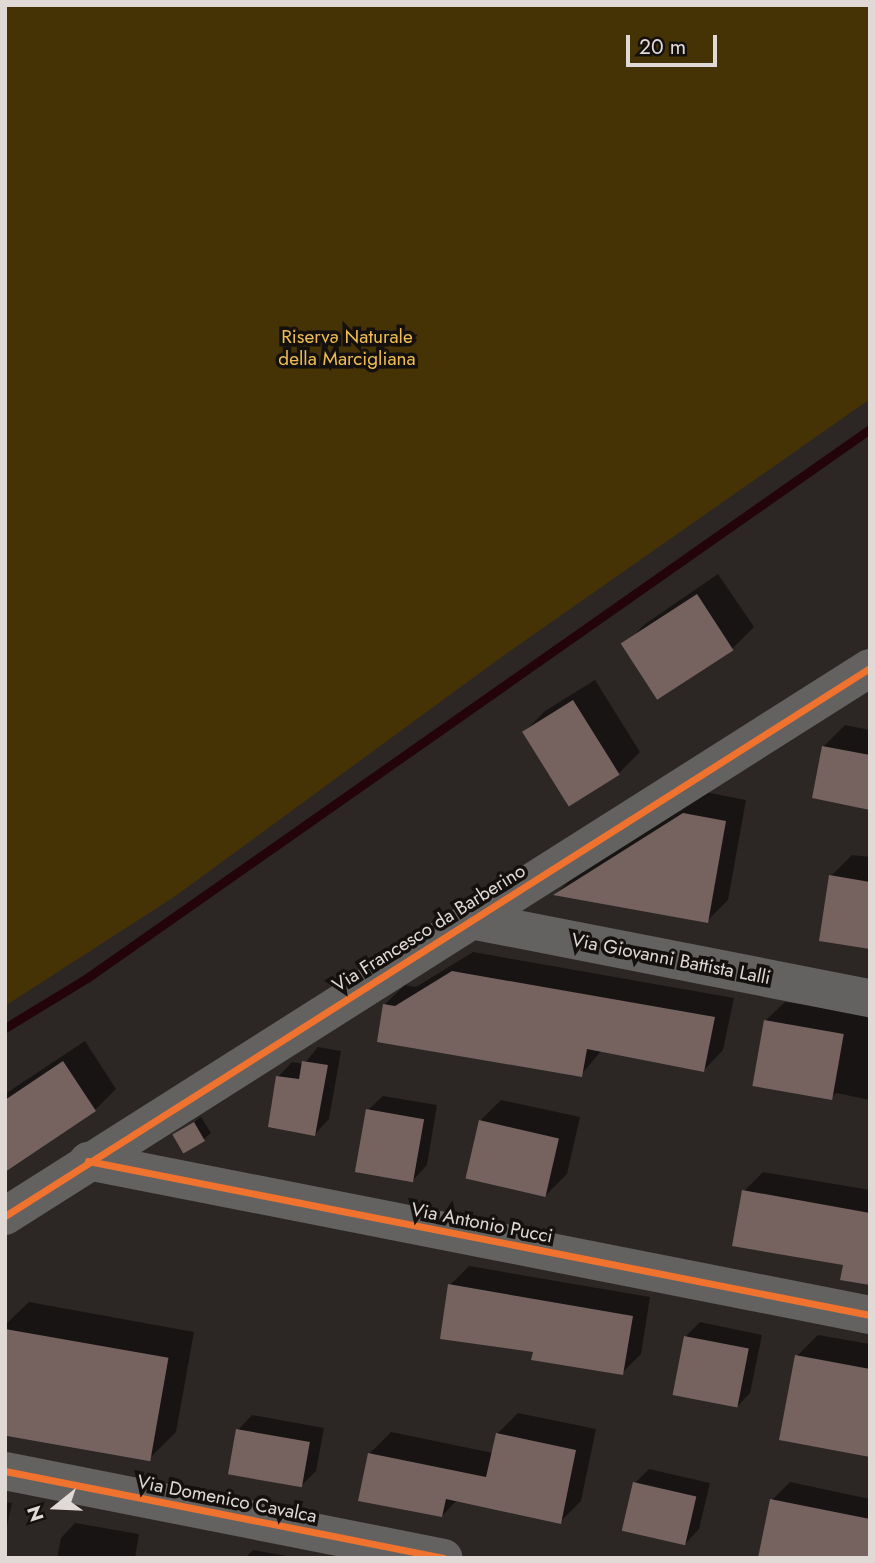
<!DOCTYPE html>
<style>
body{margin:0}
#map{position:relative;width:875px;height:1563px;overflow:hidden;background:#2c2724;font-family:Jost,sans-serif}
div>[style]{position:absolute}
[style*='--x']{left:calc(var(--x)*1px);top:calc(var(--y)*1px);width:calc(var(--w)*1px);rotate:calc(var(--a)*1deg)}
.green>*{inset:0;background:#453205}
.shadow>*{inset:0;background:#0007}
.stream>*{height:9px;margin:-4.5px;padding:0 4.5px;transform-origin:4.5px;border-radius:4.5px;background:#24040b}
.building>*{inset:0;background:#76635f;transform-origin:0 0}
.minor>*{height:38px;margin:-19px;padding:0 19px;transform-origin:19px;border-radius:19px;background:#636260}
.cycleway>*{height:7px;margin:-3.5px;padding:0 3.5px;transform-origin:3.5px;border-radius:3.5px;background:#ef722f}
span{translate:-50% -50%;white-space:nowrap;text-align:center;line-height:1.15;-webkit-text-stroke:7px #14100e;paint-order:stroke}
.park-label{font-size:19px;color:#f0be52}
.street-label{font-size:19px;color:#e0d9d6}
.frame{position:absolute;inset:0;border:7px solid #e0d9d6;pointer-events:none}
.north{position:absolute;left:21px;top:1472px;width:70px;height:70px;-webkit-text-stroke:5px #14100e;paint-order:stroke;rotate:252deg;font-size:19px;font-weight:700;line-height:28px;text-align:center;color:#e0d9d6}
.north::after{content:'';display:block;margin:auto;width:24px;height:32px;background:#e0d9d6;clip-path:polygon(50% 0,100% 100%,50% 72%,0 100%)}
.scale{position:absolute;left:626px;top:35px;width:91px;height:32px;box-sizing:border-box;border:4px solid #e0d9d6;border-top:0;padding-left:9px;font-size:21px;line-height:24px;white-space:nowrap;color:#e0d9d6;-webkit-text-stroke:5px #14100e;paint-order:stroke}
</style>
<div id="map">
<div class="green">
<div style="clip-path:polygon(5px 5px,870px 5px,870px 399px,503px 656px,174px 897px,5px 1006px)"></div>
</div>
<div class="shadow">
<div style="clip-path:polygon(718px 574px,754px 627px,733px 648px,660px 698px,624px 645px,645px 624px)"></div>
<div style="clip-path:polygon(595px 680px,640px 752px,619px 773px,524px 732px,545px 711px)"></div>
<div style="clip-path:polygon(845px 725px,870px 730px,870px 808px,823px 747px)"></div>
<div style="clip-path:polygon(705px 792px,746px 800px,728px 900px,707px 921px,556px 894px,576px 874px)"></div>
<div style="clip-path:polygon(852px 855px,870px 857px,870px 948px,831px 876px)"></div>
<div style="clip-path:polygon(473px 952px,734px 998px,723px 1050px,704px 1070px,602px 1050px,581px 1075px,385px 1004px,405px 985px,416px 987px)"></div>
<div style="clip-path:polygon(785px 1002px,870px 1013px,870px 1100px,836px 1093px,832px 1097px,765px 1021px)"></div>
<div style="clip-path:polygon(85px 1041px,116px 1089px,95px 1110px,5px 1168px,5px 1094px)"></div>
<div style="clip-path:polygon(318px 1047px,341px 1051px,329px 1119px,315px 1134px,278px 1077px,292px 1062px,304px 1064px)"></div>
<div style="clip-path:polygon(383px 1096px,437px 1105px,427px 1165px,413px 1180px,368px 1110px)"></div>
<div style="clip-path:polygon(501px 1100px,580px 1117px,567px 1174px,546px 1195px,480px 1121px)"></div>
<div style="clip-path:polygon(201px 1117px,211px 1133px,204px 1139px,176px 1135px)"></div>
<div style="clip-path:polygon(763px 1172px,870px 1190px,870px 1284px,744px 1191px)"></div>
<div style="clip-path:polygon(469px 1266px,650px 1297px,641px 1354px,622px 1373px,450px 1285px)"></div>
<div style="clip-path:polygon(29px 1302px,194px 1332px,176px 1432px,149px 1459px,5px 1432px,5px 1325px)"></div>
<div style="clip-path:polygon(700px 1322px,762px 1335px,750px 1393px,736px 1408px,685px 1337px)"></div>
<div style="clip-path:polygon(818px 1335px,870px 1344px,870px 1454px,797px 1356px)"></div>
<div style="clip-path:polygon(518px 1413px,596px 1429px,581px 1501px,560px 1522px,457px 1500px,442px 1516px,369px 1454px,391px 1432px,493px 1453px,497px 1434px)"></div>
<div style="clip-path:polygon(252px 1415px,324px 1428px,316px 1471px,301px 1486px,238px 1430px)"></div>
<div style="clip-path:polygon(649px 1469px,710px 1483px,699px 1529px,685px 1544px,635px 1483px)"></div>
<div style="clip-path:polygon(790px 1482px,870px 1499px,870px 1558px,772px 1500px)"></div>
<div style="clip-path:polygon(5px 1502px,12px 1503px,5px 1535px)"></div>
<div style="clip-path:polygon(75px 1523px,139px 1534px,135px 1558px,57px 1558px,61px 1538px)"></div>
<div style="clip-path:polygon(253px 1550px,299px 1558px,245px 1558px)"></div>
</div>
<div class="stream">
<div style="--x:5;--y:1028;--w:96;--a:-31.4"></div>
<div style="--x:87;--y:978;--w:956;--a:-35.04"></div>
</div>
<div class="building">
<div style="left:697px;top:594px;width:67px;height:91px;rotate:57deg"></div>
<div style="left:573px;top:700px;width:88px;height:60px;rotate:58deg"></div>
<div style="clip-path:polygon(822px 746px,870px 755px,870px 810px,812px 798px)"></div>
<div style="clip-path:polygon(683px 813px,726px 821px,708px 923px,553px 895px)"></div>
<div style="clip-path:polygon(829px 875px,870px 882px,870px 949px,819px 941px)"></div>
<div style="clip-path:polygon(452px 971px,715px 1017px,704px 1072px,587px 1049px,582px 1077px,377px 1042px,383px 1004px,395px 1006px)"></div>
<div style="left:764px;top:1020px;width:81px;height:67px;rotate:10deg"></div>
<div style="clip-path:polygon(63px 1061px,96px 1111px,5px 1172px,5px 1100px)"></div>
<div style="clip-path:polygon(302px 1061px,328px 1065px,315px 1136px,268px 1127px,276px 1076px,299px 1079px)"></div>
<div style="left:366px;top:1109px;width:59px;height:64px;rotate:10deg"></div>
<div style="left:479px;top:1120px;width:82px;height:60px;rotate:13deg"></div>
<div style="left:194px;top:1122px;width:22px;height:25px;rotate:60deg"></div>
<div style="clip-path:polygon(742px 1190px,870px 1213px,870px 1285px,840px 1280px,843px 1265px,732px 1246px)"></div>
<div style="clip-path:polygon(448px 1284px,633px 1316px,623px 1375px,531px 1360px,533px 1352px,440px 1339px)"></div>
<div style="left:5px;top:1329px;width:166px;height:105px;rotate:10deg"></div>
<div style="left:684px;top:1336px;width:66px;height:60px;rotate:11deg"></div>
<div style="clip-path:polygon(795px 1355px,870px 1369px,870px 1457px,779px 1440px)"></div>
<div style="left:236px;top:1429px;width:75px;height:46px;rotate:10deg"></div>
<div style="clip-path:polygon(496px 1433px,576px 1450px,561px 1524px,446px 1499px,442px 1517px,358px 1501px,368px 1453px,486px 1477px)"></div>
<div style="left:633px;top:1482px;width:65px;height:50px;rotate:13deg"></div>
<div style="clip-path:polygon(770px 1499px,870px 1519px,870px 1558px,758px 1558px)"></div>
</div>
<div class="minor">
<div style="--x:471;--y:920;--w:407;--a:11.1"></div>
<div style="--x:88;--y:1161;--w:797;--a:11.14"></div>
<div style="--x:5;--y:1216;--w:1024;--a:-32.36"></div>
<div style="--x:5;--y:1471;--w:447;--a:11.2"></div>
</div>
<div class="cycleway">
<div style="--x:88;--y:1161;--w:797;--a:11.14"></div>
<div style="--x:5;--y:1216;--w:1024;--a:-32.36"></div>
<div style="--x:5;--y:1471;--w:447;--a:11.2"></div>
</div>
<div class="park-label">
<span style="left:347px;top:348px">Riserva Naturale<br>della Marcigliana</span>
</div>
<div class="street-label">
<span style="left:429px;top:928px;rotate:-32deg">Via Francesco da Barberino</span>
<span style="left:671px;top:959px;rotate:11deg">Via Giovanni Battista Lalli</span>
<span style="left:482px;top:1223px;rotate:11deg">Via Antonio Pucci</span>
<span style="left:227px;top:1499px;rotate:11deg">Via Domenico Cavalca</span>
</div>
<div class="frame"></div>
<div class="north">N</div>
<div class="scale">20 m</div>
</div>
